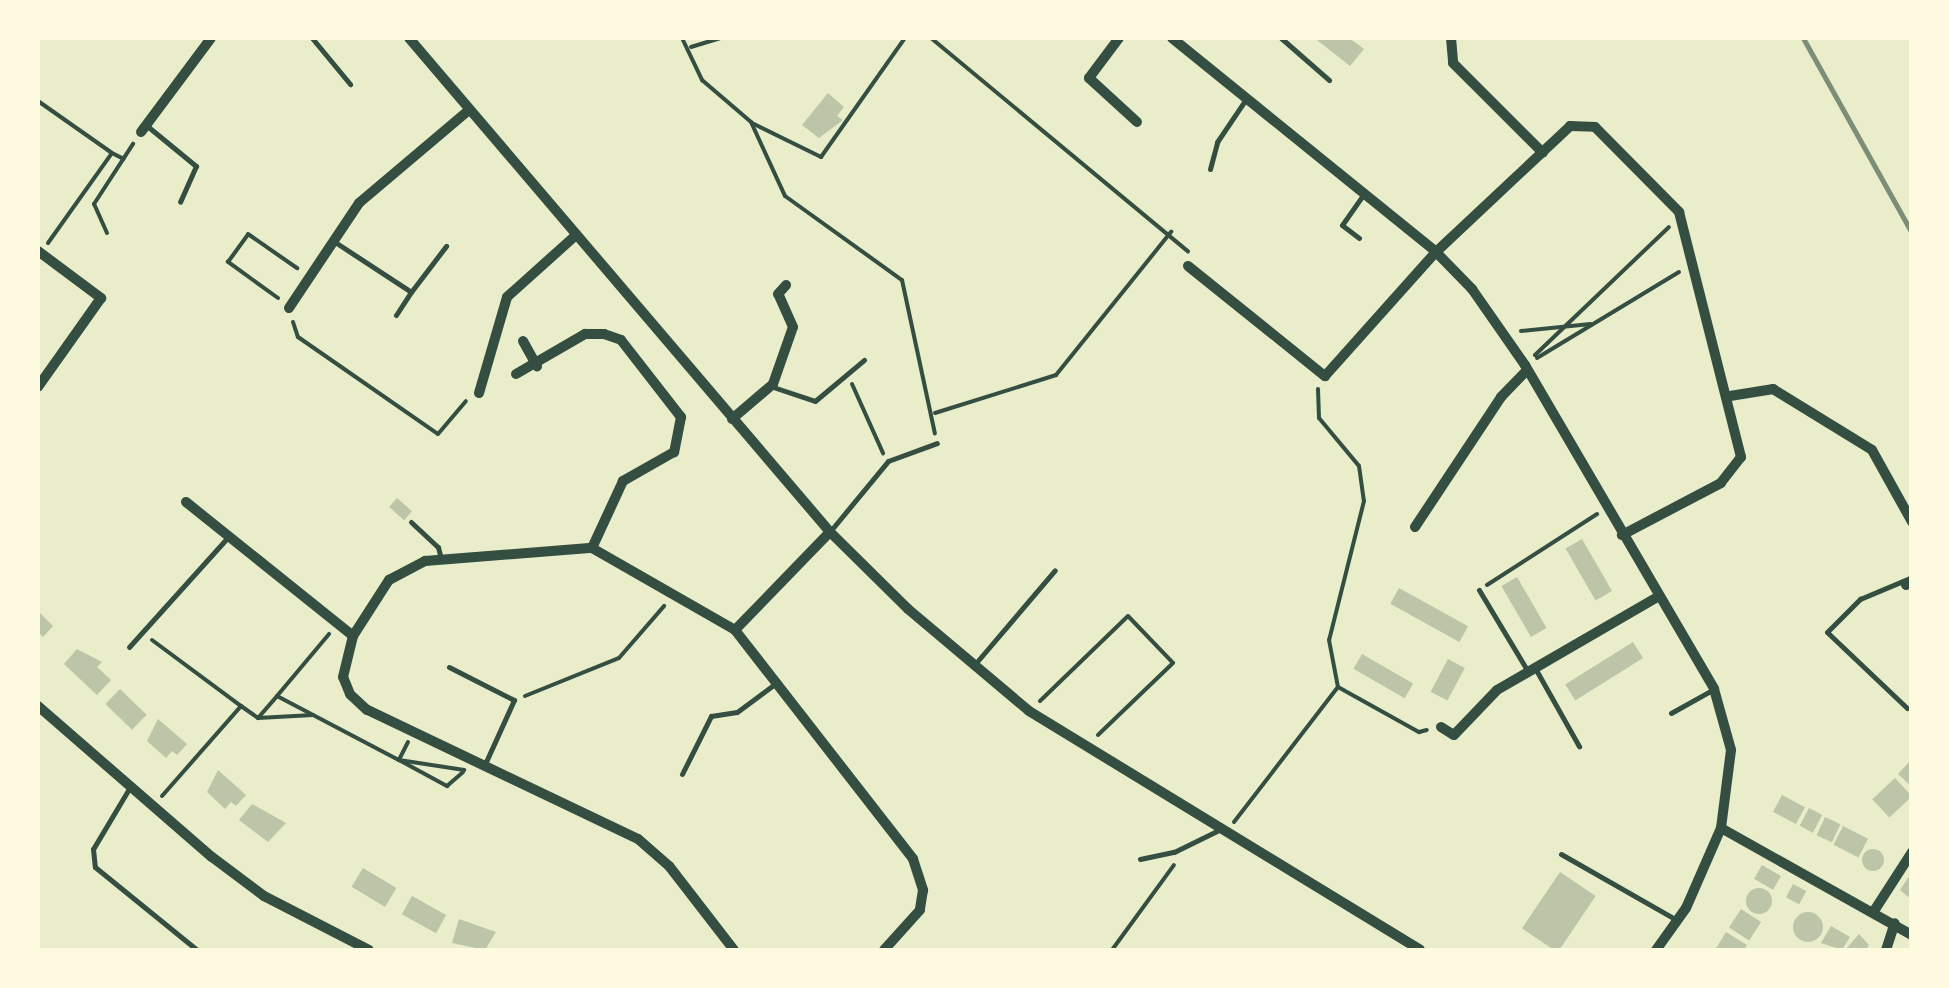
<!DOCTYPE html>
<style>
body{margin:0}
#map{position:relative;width:1949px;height:988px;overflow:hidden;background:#e9edc9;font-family:"Nunito Sans",sans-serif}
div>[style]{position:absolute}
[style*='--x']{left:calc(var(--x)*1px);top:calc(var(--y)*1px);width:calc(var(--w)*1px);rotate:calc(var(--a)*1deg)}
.building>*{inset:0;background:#bcc5a7;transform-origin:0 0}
.round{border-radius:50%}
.path>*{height:4px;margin:-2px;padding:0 2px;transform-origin:2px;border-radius:2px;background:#344e41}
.service>*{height:5px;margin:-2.5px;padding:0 2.5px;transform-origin:2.5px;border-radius:2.5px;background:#344e41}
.minor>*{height:10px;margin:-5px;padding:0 5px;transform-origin:5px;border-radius:5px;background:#344e41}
.rail>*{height:5px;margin:-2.5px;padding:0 2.5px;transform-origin:2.5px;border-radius:2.5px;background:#7c8e77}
span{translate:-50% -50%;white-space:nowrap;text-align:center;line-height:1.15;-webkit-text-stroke:9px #fefae0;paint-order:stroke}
.frame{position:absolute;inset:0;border:40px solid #fefae0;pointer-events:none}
</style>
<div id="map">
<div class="building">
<div style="clip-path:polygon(1349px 38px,1364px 49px,1350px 66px,1317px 40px)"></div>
<div style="clip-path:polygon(828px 93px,844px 107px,837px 116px,843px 120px,819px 138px,802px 125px)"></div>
<div style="left:397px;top:498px;width:20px;height:12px;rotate:41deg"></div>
<div style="left:1582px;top:539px;width:60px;height:19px;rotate:60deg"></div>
<div style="left:1517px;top:577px;width:59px;height:18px;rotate:60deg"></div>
<div style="left:1399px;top:588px;width:79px;height:18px;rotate:29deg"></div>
<div style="clip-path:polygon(38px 611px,53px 626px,43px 637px,38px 632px)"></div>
<div style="left:1633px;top:642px;width:19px;height:80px;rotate:58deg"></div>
<div style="clip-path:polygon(77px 649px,102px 662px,97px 667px,111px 680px,97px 695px,64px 664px)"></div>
<div style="left:1362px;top:654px;width:59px;height:17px;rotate:30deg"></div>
<div style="left:1448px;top:659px;width:19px;height:37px;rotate:28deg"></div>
<div style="left:120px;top:689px;width:37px;height:21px;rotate:44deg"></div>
<div style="clip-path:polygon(158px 719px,187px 744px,177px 755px,172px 751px,166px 758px,147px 741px)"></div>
<div style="clip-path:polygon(1912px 759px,1912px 787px,1898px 774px)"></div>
<div style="clip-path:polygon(218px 770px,246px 795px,236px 806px,231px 802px,225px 809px,207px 792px)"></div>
<div style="left:1895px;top:778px;width:25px;height:31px;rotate:47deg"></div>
<div style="left:1782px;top:795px;width:26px;height:19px;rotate:28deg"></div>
<div style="clip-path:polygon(252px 804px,286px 823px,268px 842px,239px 820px)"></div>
<div style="left:1809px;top:808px;width:15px;height:20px;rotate:28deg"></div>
<div style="left:1825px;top:817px;width:17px;height:20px;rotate:25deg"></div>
<div style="left:1843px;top:826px;width:28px;height:21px;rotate:27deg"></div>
<div class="round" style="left:1862px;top:849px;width:22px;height:22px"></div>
<div style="left:1762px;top:865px;width:22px;height:16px;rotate:30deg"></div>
<div style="left:363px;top:868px;width:39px;height:22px;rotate:31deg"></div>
<div style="left:1560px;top:872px;width:43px;height:68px;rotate:34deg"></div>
<div style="clip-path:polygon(1912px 872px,1912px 900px,1900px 890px)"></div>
<div style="left:1793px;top:884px;width:15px;height:15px;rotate:28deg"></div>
<div class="round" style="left:1746px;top:888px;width:26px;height:26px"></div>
<div style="left:412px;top:896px;width:39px;height:21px;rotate:29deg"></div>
<div style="left:1741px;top:909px;width:24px;height:22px;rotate:33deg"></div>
<div class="round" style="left:1793px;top:912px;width:30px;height:30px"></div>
<div style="clip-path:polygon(459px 919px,496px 932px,485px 950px,452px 943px)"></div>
<div style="clip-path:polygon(1831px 926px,1850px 937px,1842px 950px,1821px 943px)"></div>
<div style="clip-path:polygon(1726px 932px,1747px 945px,1744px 950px,1715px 950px)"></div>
<div style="clip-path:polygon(1859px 934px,1869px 945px,1866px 950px,1845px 950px)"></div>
</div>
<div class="path">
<div style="--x:682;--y:38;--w:47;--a:64.5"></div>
<div style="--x:702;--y:80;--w:65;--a:40.6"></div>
<div style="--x:751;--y:122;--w:81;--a:65.3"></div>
<div style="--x:785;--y:196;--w:144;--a:35.7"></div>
<div style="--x:902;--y:280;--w:157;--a:77.9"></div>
<div style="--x:931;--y:38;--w:334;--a:39.7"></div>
<div style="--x:691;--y:47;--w:30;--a:-17"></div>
<div style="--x:38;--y:101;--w:90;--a:35.1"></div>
<div style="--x:752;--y:123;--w:77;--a:26.2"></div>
<div style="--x:821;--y:157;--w:146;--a:-54.8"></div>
<div style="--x:107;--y:233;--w:32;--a:-114"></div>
<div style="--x:94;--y:204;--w:72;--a:-57"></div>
<div style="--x:48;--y:243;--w:110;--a:-54.6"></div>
<div style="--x:112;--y:153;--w:13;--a:27"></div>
<div style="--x:278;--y:298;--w:62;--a:-144.2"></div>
<div style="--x:228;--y:262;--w:34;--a:-54"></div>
<div style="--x:248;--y:234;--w:60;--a:34.8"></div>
<div style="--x:293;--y:322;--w:16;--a:72"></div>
<div style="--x:298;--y:337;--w:170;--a:34.7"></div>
<div style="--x:438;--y:434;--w:43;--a:-49.7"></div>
<div style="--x:1521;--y:331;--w:70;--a:-5.7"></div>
<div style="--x:1535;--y:355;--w:185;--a:-43.7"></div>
<div style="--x:1537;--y:358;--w:166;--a:-31.2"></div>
<div style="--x:852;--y:384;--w:76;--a:65.8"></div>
<div style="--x:1318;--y:389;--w:29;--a:88"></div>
<div style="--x:1319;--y:418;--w:62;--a:50.2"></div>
<div style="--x:1359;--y:466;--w:35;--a:82"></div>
<div style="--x:1364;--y:501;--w:143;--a:104.1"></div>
<div style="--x:1329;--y:640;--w:48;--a:79.2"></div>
<div style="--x:935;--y:413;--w:127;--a:-17.4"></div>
<div style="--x:1056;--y:375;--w:184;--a:-51.2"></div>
<div style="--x:1487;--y:585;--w:131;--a:-32.8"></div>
<div style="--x:152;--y:640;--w:111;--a:36.6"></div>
<div style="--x:277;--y:696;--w:81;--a:-50"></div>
<div style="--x:525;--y:696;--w:101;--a:-22"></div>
<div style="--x:619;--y:658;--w:69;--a:-49.1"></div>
<div style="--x:1040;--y:701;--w:122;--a:-44"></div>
<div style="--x:1128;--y:616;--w:65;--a:46.2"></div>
<div style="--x:1173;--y:663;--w:104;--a:136.2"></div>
<div style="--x:258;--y:718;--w:55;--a:-3.1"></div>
<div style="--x:408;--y:742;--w:20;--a:117"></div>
<div style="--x:399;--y:760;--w:55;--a:28.4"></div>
<div style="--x:447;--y:786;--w:21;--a:-41"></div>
<div style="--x:162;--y:796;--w:120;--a:-48.7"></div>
<div style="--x:241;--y:706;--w:21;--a:35"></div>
<div style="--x:258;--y:718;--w:29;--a:-49"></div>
<div style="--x:277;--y:696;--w:138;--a:27.7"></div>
<div style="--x:399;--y:760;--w:66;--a:8.7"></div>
<div style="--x:1234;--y:822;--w:170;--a:-52.4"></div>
<div style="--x:1338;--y:687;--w:93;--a:29.1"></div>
<div style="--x:1419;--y:732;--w:8;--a:-14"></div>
<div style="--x:1112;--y:950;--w:105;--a:-53.9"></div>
</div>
<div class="service">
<div style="--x:312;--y:38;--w:60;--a:50.4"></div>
<div style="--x:1281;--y:38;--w:64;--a:41.2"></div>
<div style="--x:146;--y:125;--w:65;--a:39.4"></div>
<div style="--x:196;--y:166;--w:39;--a:114"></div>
<div style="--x:1210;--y:169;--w:28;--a:-75"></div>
<div style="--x:1217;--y:142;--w:52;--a:-56"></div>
<div style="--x:1359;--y:238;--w:21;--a:-143"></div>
<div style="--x:1342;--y:225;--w:35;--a:-55"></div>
<div style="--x:335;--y:242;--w:91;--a:33.3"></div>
<div style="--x:411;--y:292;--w:58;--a:-52.7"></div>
<div style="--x:396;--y:315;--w:27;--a:-57"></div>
<div style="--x:773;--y:387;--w:44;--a:18.4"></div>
<div style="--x:815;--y:401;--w:64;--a:-39.9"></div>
<div style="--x:411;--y:522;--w:37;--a:43"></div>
<div style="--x:438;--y:547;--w:12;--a:76"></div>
<div style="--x:832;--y:529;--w:88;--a:-50.5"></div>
<div style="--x:888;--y:461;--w:52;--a:-20.2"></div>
<div style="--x:1479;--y:590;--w:93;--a:59"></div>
<div style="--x:129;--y:647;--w:147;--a:-48"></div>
<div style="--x:975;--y:664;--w:123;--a:-49.6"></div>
<div style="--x:449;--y:667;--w:73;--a:26.9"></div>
<div style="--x:514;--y:700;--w:72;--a:114.4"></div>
<div style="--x:1535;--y:668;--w:90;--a:60.6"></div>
<div style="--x:1907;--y:708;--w:110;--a:-136.5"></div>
<div style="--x:1827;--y:632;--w:47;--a:-45"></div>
<div style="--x:1860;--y:599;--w:54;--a:-22.8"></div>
<div style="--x:1671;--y:713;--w:49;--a:-29.2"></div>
<div style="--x:682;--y:774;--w:65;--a:-63.4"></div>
<div style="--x:711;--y:716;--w:26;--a:-9"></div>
<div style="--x:737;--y:712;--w:49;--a:-36.6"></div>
<div style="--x:130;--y:787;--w:72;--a:120.8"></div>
<div style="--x:93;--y:849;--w:18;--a:84"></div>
<div style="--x:95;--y:867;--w:132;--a:39.1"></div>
<div style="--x:1561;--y:854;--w:131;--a:29.7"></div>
<div style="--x:1140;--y:859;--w:35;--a:-12"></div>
<div style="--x:1174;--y:852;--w:50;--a:-26.1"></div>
</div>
<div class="minor">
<div style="--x:409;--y:38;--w:649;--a:49.56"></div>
<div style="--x:830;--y:532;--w:110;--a:44.6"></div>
<div style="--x:908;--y:609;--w:158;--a:40.1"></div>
<div style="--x:1029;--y:711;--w:458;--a:31.4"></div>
<div style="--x:1119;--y:38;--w:50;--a:126.9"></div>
<div style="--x:1089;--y:78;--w:65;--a:42.5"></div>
<div style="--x:1172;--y:38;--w:340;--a:39"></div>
<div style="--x:1436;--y:252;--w:52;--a:45.8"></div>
<div style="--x:1472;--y:289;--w:93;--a:55.1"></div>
<div style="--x:1525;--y:365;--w:375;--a:59.7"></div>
<div style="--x:1714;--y:689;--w:63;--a:74.4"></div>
<div style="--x:1731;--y:750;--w:79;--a:97.3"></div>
<div style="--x:1721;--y:828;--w:87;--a:113.6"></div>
<div style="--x:1686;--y:908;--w:52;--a:125.5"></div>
<div style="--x:1451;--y:38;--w:25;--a:85"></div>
<div style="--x:1453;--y:63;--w:127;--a:45"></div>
<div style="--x:141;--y:132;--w:117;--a:-53.3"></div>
<div style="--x:38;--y:251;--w:79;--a:36.7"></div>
<div style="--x:101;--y:298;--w:109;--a:125.3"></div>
<div style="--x:1188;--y:266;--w:176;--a:38.8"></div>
<div style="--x:1325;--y:376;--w:166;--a:-48.2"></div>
<div style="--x:1436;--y:252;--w:184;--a:-43.2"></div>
<div style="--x:1570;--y:126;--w:25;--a:2"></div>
<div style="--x:1595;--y:127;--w:120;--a:45.3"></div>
<div style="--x:1679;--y:212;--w:253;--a:75.8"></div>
<div style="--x:1741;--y:457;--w:33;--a:128"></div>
<div style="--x:1721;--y:483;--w:112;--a:152.3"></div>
<div style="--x:289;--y:308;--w:126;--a:-56.3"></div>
<div style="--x:359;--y:203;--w:144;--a:-40.2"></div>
<div style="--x:523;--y:341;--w:29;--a:61"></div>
<div style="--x:516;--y:374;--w:80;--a:-30.1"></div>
<div style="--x:585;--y:334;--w:19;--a:0"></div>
<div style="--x:604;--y:334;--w:18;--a:19"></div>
<div style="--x:621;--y:340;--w:98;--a:52.1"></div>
<div style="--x:681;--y:417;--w:36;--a:101"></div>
<div style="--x:674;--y:452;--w:59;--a:150.4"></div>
<div style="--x:623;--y:481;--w:74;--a:114.8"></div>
<div style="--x:479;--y:393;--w:100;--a:-73.7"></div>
<div style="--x:507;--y:297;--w:93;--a:-41.9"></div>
<div style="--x:1730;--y:396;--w:44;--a:-9.2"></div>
<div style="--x:1773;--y:389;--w:116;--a:31.6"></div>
<div style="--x:1872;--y:450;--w:82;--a:60.9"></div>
<div style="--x:732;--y:419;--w:54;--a:-40.5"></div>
<div style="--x:773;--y:384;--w:60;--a:-70.7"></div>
<div style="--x:793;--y:327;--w:36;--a:-114"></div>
<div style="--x:778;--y:294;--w:12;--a:-48"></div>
<div style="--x:186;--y:502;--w:214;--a:38.7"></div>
<div style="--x:1415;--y:527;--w:156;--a:-56.5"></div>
<div style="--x:1501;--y:397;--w:37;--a:-46"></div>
<div style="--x:1906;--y:585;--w:7;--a:-27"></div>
<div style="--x:735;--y:630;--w:136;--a:-45.9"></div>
<div style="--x:38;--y:706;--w:230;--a:41"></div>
<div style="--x:212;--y:857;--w:65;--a:36.9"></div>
<div style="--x:264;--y:896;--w:118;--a:27.2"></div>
<div style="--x:1441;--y:727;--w:15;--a:32"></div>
<div style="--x:1454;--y:735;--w:62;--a:-46.3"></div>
<div style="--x:1497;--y:690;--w:187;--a:-30.1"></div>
<div style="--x:1721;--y:828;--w:219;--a:29.3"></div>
<div style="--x:1874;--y:911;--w:70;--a:-57.2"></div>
<div style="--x:734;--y:950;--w:106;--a:-127.7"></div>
<div style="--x:669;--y:866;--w:41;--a:-138.9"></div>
<div style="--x:638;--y:839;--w:300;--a:-154.5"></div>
<div style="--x:367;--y:710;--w:23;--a:-137"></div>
<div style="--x:350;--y:694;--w:18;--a:-112"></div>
<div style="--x:343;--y:677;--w:42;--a:-76.3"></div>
<div style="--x:353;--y:636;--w:67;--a:-57.3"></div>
<div style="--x:389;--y:580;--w:41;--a:-27.8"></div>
<div style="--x:425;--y:561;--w:168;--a:-4.5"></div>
<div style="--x:592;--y:548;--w:165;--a:29.8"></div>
<div style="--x:735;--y:630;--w:290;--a:52.1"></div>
<div style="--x:913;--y:859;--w:33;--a:72"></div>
<div style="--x:923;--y:890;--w:20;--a:99"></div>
<div style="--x:920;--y:910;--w:54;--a:132"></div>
<div style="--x:1886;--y:950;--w:28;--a:-72"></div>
</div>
<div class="rail">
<div style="--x:1803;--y:38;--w:223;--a:60.8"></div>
</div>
<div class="frame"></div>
</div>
